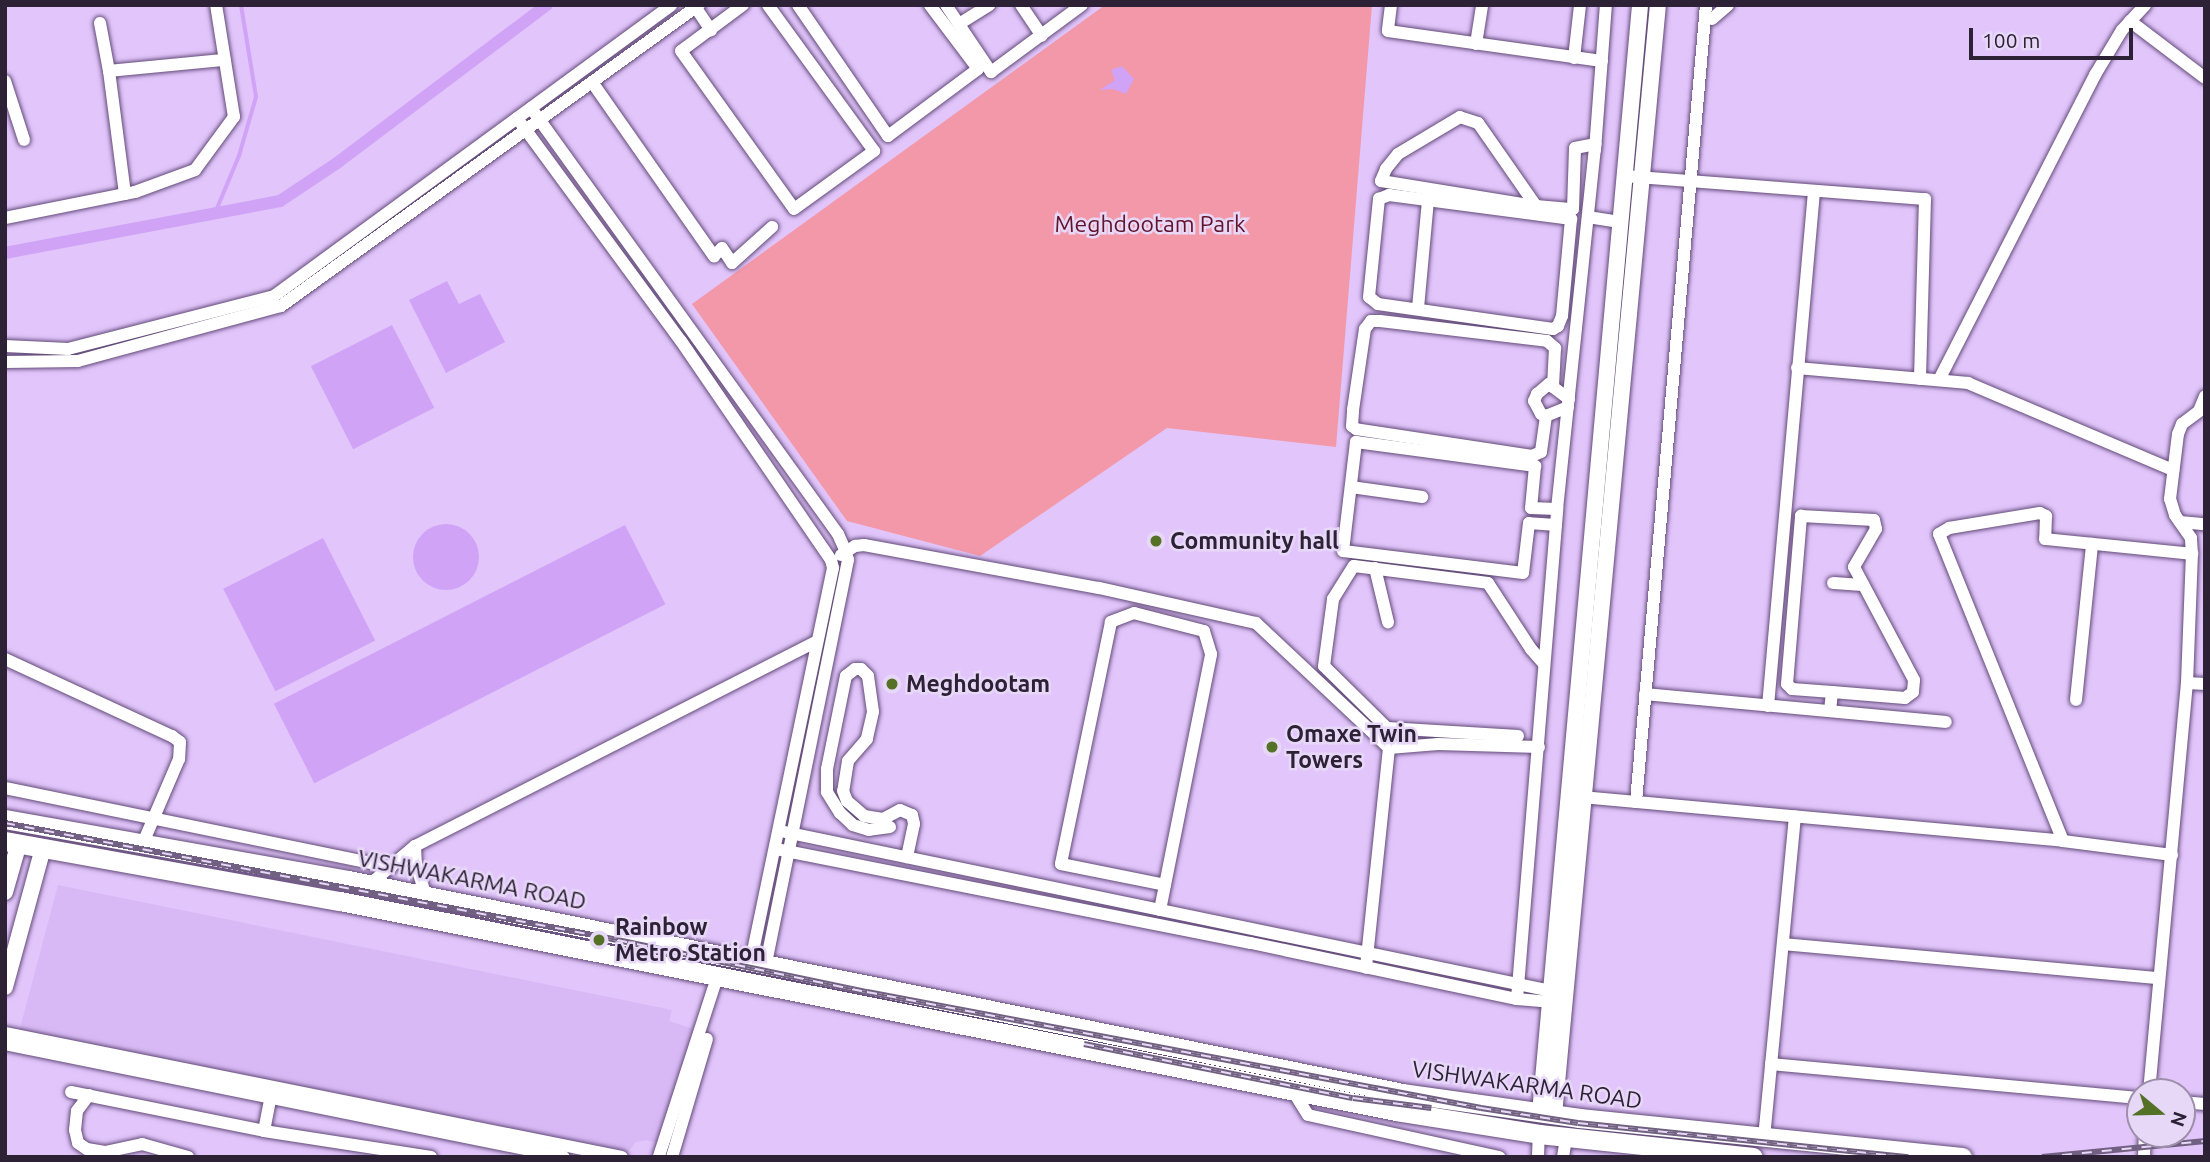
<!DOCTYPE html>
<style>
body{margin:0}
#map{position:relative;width:2210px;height:1162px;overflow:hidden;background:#e1c5fb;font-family:Ubuntu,sans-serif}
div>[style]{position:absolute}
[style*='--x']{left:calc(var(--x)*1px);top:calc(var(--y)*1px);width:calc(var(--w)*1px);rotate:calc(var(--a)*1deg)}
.built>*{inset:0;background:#d8b9f5}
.green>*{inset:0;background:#f398a8}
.water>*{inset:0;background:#d0a3f7;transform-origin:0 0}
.round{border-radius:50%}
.stream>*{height:3.5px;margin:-1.75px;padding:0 1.75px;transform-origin:1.75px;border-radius:1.75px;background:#d0a3f7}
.canal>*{height:12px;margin:-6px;padding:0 6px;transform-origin:6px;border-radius:6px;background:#d0a3f7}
.roads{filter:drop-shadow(0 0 2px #634b79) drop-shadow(0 0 2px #634b79)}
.minor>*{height:12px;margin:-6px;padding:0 6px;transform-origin:6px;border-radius:6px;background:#fff}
.tertiary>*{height:16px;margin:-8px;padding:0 8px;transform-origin:8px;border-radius:8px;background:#fff}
.secondary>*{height:19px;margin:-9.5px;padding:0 9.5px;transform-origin:9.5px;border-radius:9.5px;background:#fff}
.rail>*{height:6px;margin-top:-3px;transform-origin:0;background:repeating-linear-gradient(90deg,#e8d8f8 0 10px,#716081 0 20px);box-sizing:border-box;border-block:2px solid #716081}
.dots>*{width:19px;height:19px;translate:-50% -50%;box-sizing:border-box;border:4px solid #e8d8f8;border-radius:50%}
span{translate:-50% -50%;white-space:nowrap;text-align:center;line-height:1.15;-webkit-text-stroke:5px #e8d8f8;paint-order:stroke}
.park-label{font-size:23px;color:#62132b}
.poi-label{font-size:23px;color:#2c2135;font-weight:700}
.left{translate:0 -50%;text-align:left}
.street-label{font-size:23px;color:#2c2135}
.frame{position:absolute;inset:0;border:7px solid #2c2135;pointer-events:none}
.north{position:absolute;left:2126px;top:1078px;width:70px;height:70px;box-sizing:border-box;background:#e8d8f8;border:2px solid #9d8faa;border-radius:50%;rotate:109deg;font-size:19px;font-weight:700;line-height:28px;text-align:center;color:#2c2135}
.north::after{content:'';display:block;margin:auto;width:24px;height:32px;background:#547126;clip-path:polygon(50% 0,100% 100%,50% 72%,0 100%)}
.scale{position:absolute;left:1969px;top:28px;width:164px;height:32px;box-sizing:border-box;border:4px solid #2c2135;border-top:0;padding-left:9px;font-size:21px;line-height:24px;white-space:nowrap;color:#2c2135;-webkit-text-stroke:5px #e8d8f8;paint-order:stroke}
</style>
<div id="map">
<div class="built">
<div style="clip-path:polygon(58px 885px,672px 1010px,669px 1021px,697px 1030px,665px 1145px,646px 1140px,636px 1142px,628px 1152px,602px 1148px,19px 1032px)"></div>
</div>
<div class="green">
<div style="clip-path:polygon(1105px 5px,1372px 5px,1336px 447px,1167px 428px,980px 556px,847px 521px,692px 304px)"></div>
</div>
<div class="water">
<div style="clip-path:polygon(1122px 66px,1134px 79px,1126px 94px,1113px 89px,1100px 90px,1115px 80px,1111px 70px)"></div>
<div style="clip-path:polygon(447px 281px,459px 304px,480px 294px,505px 342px,446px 373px,409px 300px)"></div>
<div style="left:392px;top:325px;width:93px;height:91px;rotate:63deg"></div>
<div class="round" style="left:413px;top:524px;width:66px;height:66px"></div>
<div style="left:625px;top:525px;width:89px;height:394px;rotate:63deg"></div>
<div style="left:323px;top:538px;width:115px;height:112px;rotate:63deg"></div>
</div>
<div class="stream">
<div style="--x:216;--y:211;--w:60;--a:-67.3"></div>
<div style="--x:239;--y:156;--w:61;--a:-73.9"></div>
<div style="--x:256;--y:97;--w:93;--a:-99.3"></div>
</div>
<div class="canal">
<div style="--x:5;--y:253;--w:280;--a:-10.7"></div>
<div style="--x:280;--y:201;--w:69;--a:-33.7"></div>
<div style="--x:337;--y:163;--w:263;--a:-37"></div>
</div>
<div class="roads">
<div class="minor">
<div style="--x:743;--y:5;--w:77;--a:143.4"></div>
<div style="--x:681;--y:51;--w:194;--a:54.4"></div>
<div style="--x:794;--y:209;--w:99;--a:-35.9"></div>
<div style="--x:874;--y:151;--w:180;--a:-126"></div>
<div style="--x:798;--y:5;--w:159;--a:55.5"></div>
<div style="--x:888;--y:136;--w:112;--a:-36.7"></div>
<div style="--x:978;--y:69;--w:80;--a:-126.9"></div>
<div style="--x:946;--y:5;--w:81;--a:56.1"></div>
<div style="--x:991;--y:72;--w:113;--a:-36.4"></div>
<div style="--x:1021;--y:5;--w:37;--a:56"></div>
<div style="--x:1391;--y:5;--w:26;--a:97"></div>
<div style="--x:1388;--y:31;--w:216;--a:8"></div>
<div style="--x:696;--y:8;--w:27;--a:56"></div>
<div style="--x:1712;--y:19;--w:21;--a:-41"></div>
<div style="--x:2130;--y:21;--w:94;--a:37.2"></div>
<div style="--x:100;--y:23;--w:49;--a:79.4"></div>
<div style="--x:959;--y:24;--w:36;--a:-32"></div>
<div style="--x:1476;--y:44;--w:39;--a:-81"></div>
<div style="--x:1574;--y:58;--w:53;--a:-83.5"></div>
<div style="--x:5;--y:81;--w:62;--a:72.1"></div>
<div style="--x:592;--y:82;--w:213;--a:55"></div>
<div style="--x:714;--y:256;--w:11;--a:-45"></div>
<div style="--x:722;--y:248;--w:18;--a:56"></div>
<div style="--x:732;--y:263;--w:54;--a:-42"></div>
<div style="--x:531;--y:108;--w:525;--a:54.22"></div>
<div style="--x:838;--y:534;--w:17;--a:66"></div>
<div style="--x:845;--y:550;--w:10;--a:73"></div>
<div style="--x:848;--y:560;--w:412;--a:101.5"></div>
<div style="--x:517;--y:118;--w:277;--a:53.7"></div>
<div style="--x:681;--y:341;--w:265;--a:55.6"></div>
<div style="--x:831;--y:560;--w:8;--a:76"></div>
<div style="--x:833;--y:568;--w:401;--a:101.8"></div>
<div style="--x:1624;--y:176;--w:302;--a:4.4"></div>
<div style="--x:1925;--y:199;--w:180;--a:91.6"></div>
<div style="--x:125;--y:194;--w:124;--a:-97.4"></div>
<div style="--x:109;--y:71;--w:116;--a:-5.5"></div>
<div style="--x:1389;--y:195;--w:184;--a:7.5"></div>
<div style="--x:1571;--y:219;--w:97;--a:95.3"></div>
<div style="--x:1562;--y:316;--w:11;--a:112"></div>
<div style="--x:1558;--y:326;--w:6;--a:149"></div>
<div style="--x:1553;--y:329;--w:177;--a:-171.9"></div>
<div style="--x:1378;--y:304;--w:11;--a:-142"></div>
<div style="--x:1369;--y:297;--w:99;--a:-84.2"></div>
<div style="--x:1379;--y:199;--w:11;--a:-22"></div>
<div style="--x:1536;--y:206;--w:101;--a:-124.9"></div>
<div style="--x:1478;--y:123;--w:19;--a:-162"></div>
<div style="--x:1460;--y:117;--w:72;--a:149.2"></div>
<div style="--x:1398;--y:154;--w:19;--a:129"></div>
<div style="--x:1386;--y:169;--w:13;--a:113"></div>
<div style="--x:1381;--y:181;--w:157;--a:9.2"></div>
<div style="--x:1536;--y:206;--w:37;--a:5"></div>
<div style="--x:1573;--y:209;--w:61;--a:-88.1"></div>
<div style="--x:1575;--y:148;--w:21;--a:-11"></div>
<div style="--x:1588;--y:217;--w:32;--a:9"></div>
<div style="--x:5;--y:218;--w:133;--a:-11.3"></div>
<div style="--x:135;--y:192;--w:64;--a:-20.1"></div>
<div style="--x:195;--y:170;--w:66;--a:-53.7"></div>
<div style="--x:234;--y:117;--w:113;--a:-99.1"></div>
<div style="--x:1418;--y:308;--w:107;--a:-84.7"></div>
<div style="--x:5;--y:346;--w:63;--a:2.7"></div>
<div style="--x:68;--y:349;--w:213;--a:-14.4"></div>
<div style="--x:274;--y:296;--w:492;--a:-36.2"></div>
<div style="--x:5;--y:362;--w:73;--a:-0.8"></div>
<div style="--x:78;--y:361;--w:210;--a:-15.2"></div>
<div style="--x:281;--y:306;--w:515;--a:-35.76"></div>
<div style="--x:1797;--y:368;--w:172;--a:5"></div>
<div style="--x:1968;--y:383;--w:223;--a:23"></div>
<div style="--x:1939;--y:380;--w:343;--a:-62.9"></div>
<div style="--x:2095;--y:75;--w:52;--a:-59"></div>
<div style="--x:2122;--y:30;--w:34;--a:-47"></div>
<div style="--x:1568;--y:407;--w:24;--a:158"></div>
<div style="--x:1546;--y:416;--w:5;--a:-158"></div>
<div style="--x:1541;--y:414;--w:15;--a:-118"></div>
<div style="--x:1534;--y:401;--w:8;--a:-67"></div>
<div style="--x:1537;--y:394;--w:16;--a:-40"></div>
<div style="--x:1549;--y:384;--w:25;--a:37"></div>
<div style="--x:1546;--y:416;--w:36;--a:98"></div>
<div style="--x:1541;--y:452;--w:10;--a:156"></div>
<div style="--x:1532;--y:456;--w:178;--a:-171.3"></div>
<div style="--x:1356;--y:429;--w:5;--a:-143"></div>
<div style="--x:1352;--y:426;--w:16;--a:-86"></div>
<div style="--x:1353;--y:410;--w:82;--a:-81.6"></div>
<div style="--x:1365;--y:329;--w:10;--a:-53"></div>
<div style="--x:1371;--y:321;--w:9;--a:0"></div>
<div style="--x:1380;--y:321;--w:168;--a:6.8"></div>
<div style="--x:1547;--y:341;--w:11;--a:41"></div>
<div style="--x:1555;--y:348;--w:39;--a:93"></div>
<div style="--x:1351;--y:487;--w:72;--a:8"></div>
<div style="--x:2180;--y:522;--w:25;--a:5"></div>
<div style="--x:1556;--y:525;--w:27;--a:-176"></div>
<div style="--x:1529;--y:523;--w:50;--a:96.8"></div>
<div style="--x:1523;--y:573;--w:181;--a:-173"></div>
<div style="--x:1343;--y:551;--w:110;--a:-83.2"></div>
<div style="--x:1356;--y:442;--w:181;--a:7.6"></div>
<div style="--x:1535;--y:466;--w:42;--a:95.4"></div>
<div style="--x:1531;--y:508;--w:26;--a:2"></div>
<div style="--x:841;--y:555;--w:17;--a:-33"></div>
<div style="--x:855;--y:546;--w:9;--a:-6"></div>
<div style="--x:864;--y:545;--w:239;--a:10.4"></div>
<div style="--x:1099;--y:588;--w:161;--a:12.6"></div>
<div style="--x:1256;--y:623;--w:183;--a:43.2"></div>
<div style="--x:1389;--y:748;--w:221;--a:96"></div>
<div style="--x:1375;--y:568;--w:56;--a:76.5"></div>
<div style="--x:1833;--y:583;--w:30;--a:4"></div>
<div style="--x:5;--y:659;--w:184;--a:24.8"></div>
<div style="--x:172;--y:736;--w:10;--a:37"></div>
<div style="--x:180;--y:742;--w:17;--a:93"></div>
<div style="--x:179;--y:759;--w:91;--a:113.2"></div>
<div style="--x:2187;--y:683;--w:18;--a:3"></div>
<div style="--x:1645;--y:694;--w:302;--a:5.3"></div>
<div style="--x:2076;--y:700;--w:157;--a:-84.1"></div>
<div style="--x:1768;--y:706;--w:516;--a:-84.89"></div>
<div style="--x:1830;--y:711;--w:19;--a:-84"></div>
<div style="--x:1832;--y:692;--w:40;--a:-175.7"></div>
<div style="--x:1792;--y:689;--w:7;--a:-135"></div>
<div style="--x:1787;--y:684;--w:169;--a:-85.2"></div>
<div style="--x:1801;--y:516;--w:73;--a:3.1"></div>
<div style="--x:1874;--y:520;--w:9;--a:77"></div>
<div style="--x:1876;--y:529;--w:44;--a:120.1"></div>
<div style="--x:1854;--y:567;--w:128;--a:62"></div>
<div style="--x:1914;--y:680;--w:12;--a:95"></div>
<div style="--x:1913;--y:692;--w:10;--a:143"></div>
<div style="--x:1905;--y:698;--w:73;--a:-175.3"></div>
<div style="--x:1518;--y:736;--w:131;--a:-176.5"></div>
<div style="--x:1387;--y:728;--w:88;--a:-135.5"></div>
<div style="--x:1324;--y:666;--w:68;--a:-82.3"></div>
<div style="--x:1333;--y:599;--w:39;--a:-58"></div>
<div style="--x:1354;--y:566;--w:135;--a:7.2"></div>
<div style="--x:1488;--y:583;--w:79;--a:56.9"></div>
<div style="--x:1531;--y:649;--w:20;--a:49"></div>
<div style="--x:1389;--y:748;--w:49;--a:-4.7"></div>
<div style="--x:1438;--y:744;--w:101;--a:1.7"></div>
<div style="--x:5;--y:788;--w:394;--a:11.6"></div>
<div style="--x:1582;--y:797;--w:483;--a:5.2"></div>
<div style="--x:2063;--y:841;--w:110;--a:7.3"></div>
<div style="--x:1636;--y:802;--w:800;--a:-84.98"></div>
<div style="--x:890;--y:827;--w:21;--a:172"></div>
<div style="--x:869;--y:830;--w:17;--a:-163"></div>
<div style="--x:853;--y:825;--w:18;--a:-137"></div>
<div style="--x:840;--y:813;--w:25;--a:-122"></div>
<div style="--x:827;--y:792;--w:23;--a:-90"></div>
<div style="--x:827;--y:769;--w:95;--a:-78.5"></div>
<div style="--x:846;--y:676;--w:11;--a:-38"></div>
<div style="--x:855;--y:669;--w:6;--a:0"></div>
<div style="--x:861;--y:669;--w:10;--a:45"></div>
<div style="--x:868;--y:676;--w:36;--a:82"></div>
<div style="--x:873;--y:712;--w:28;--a:103"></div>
<div style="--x:867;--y:739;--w:29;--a:131"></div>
<div style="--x:848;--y:761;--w:30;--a:99"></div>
<div style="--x:843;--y:791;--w:11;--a:68"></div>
<div style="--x:847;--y:801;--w:23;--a:41"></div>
<div style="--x:864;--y:816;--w:19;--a:9"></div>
<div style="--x:883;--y:819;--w:19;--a:-28"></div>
<div style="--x:900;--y:810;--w:13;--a:23"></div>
<div style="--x:912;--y:815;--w:9;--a:77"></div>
<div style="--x:914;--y:824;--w:34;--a:102"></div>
<div style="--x:785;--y:832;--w:782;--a:11.73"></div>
<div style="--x:2063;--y:841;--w:331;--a:-112"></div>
<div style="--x:1939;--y:534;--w:12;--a:-31"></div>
<div style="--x:1949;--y:528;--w:92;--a:-9.4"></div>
<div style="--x:2040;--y:513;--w:7;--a:27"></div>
<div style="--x:2046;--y:516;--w:23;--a:92"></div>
<div style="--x:2045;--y:539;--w:148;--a:5.8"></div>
<div style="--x:415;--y:846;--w:18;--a:87"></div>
<div style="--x:416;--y:864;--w:34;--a:73"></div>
<div style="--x:781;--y:850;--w:479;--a:11.2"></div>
<div style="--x:1251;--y:943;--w:272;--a:11.9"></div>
<div style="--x:1517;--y:999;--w:33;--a:5"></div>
<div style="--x:370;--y:884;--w:59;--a:-40.2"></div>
<div style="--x:415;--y:846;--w:450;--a:-27"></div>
<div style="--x:1160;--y:910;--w:261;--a:-78.7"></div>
<div style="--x:1211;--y:654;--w:24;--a:-107"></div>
<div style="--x:1204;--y:631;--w:72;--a:-165.6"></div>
<div style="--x:1134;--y:613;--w:25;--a:159"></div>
<div style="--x:1111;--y:622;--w:247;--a:101.7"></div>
<div style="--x:1061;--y:864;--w:106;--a:11.4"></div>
<div style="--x:1783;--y:944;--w:377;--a:5.2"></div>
<div style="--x:1517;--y:999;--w:492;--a:-85.3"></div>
<div style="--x:1557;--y:509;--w:361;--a:-84"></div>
<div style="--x:1595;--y:150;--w:145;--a:-85.7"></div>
<div style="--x:5;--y:1033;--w:629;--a:11.36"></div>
<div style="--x:5;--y:1044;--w:570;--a:11.43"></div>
<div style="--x:1771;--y:1064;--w:371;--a:5.3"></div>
<div style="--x:1293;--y:1091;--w:28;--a:58"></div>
<div style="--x:1308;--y:1115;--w:196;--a:12.4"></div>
<div style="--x:71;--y:1092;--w:197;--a:11.4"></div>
<div style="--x:264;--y:1131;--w:169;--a:8.8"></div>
<div style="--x:2149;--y:1092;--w:411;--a:-84.7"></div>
<div style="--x:2187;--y:683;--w:129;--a:-87.8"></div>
<div style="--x:2192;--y:554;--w:16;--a:-94"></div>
<div style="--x:2191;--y:538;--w:28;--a:-125"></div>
<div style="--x:2175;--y:515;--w:17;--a:-107"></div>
<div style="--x:2170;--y:499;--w:65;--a:-83"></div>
<div style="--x:2178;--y:434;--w:11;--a:-68"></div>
<div style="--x:2182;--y:424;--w:21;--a:-37"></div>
<div style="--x:2199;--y:411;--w:16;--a:-68"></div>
<div style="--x:89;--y:1095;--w:20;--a:127"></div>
<div style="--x:77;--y:1111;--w:19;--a:96"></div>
<div style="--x:75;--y:1130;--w:13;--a:77"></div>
<div style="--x:78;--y:1143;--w:11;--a:34"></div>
<div style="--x:87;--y:1149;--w:18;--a:9"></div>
<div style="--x:105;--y:1152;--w:38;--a:-12"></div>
<div style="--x:142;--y:1144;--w:48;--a:15.8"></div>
<div style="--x:2182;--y:1102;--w:23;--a:5"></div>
<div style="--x:264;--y:1131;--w:32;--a:-79"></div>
<div style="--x:1764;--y:1138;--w:323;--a:-84.5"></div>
<div style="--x:659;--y:1156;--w:188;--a:-72"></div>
<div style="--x:672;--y:1157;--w:123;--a:-73.5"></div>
<div style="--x:1538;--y:1157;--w:23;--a:-88"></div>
<div style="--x:1563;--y:1157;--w:20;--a:-81"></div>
<div style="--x:2144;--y:1157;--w:23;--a:-88"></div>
</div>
<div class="tertiary">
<div style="--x:5;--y:892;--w:51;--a:-74.1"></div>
<div style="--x:5;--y:987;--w:144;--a:-74.7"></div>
<div style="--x:1540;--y:1113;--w:1113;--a:-84.84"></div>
<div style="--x:1554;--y:1115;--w:1115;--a:-84.65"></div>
</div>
<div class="secondary">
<div style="--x:5;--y:819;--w:348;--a:10.1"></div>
<div style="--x:348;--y:880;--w:1075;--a:11.42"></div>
<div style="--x:1402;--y:1093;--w:179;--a:8"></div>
<div style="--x:1579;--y:1118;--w:385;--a:5.8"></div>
<div style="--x:5;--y:841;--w:340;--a:10.2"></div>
<div style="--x:340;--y:901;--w:1077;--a:11.25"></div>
<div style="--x:1396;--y:1111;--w:145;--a:9.1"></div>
<div style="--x:1539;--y:1134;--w:215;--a:6.1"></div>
</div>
</div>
<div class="rail">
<div style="--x:5;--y:823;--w:604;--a:10.79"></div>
<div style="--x:598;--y:936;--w:275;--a:11.8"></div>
<div style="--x:867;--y:992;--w:625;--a:10.7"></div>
<div style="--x:1481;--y:1108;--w:98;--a:8.8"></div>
<div style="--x:1578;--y:1123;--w:332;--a:5.9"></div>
<div style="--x:1084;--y:1044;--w:274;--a:11.4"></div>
<div style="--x:1353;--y:1098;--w:79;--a:7.3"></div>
<div style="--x:2042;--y:1157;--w:164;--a:-5.6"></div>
</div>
<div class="dots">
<div style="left:1156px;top:541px;background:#547126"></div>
<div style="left:892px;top:684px;background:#547126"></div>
<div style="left:1272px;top:747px;background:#547126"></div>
<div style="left:599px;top:940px;background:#547126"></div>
</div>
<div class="park-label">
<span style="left:1150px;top:224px">Meghdootam Park</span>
</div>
<div class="poi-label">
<span class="left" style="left:1170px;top:541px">Community hall</span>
<span class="left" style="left:906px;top:684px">Meghdootam</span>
<span class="left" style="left:1286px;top:747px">Omaxe Twin<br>Towers</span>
<span class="left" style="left:615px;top:940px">Rainbow<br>Metro Station</span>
</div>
<div class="street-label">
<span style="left:472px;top:880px;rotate:11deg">VISHWAKARMA ROAD</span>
<span style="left:1527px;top:1085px;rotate:8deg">VISHWAKARMA ROAD</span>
</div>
<div class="frame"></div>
<div class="north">N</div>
<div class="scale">100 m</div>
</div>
